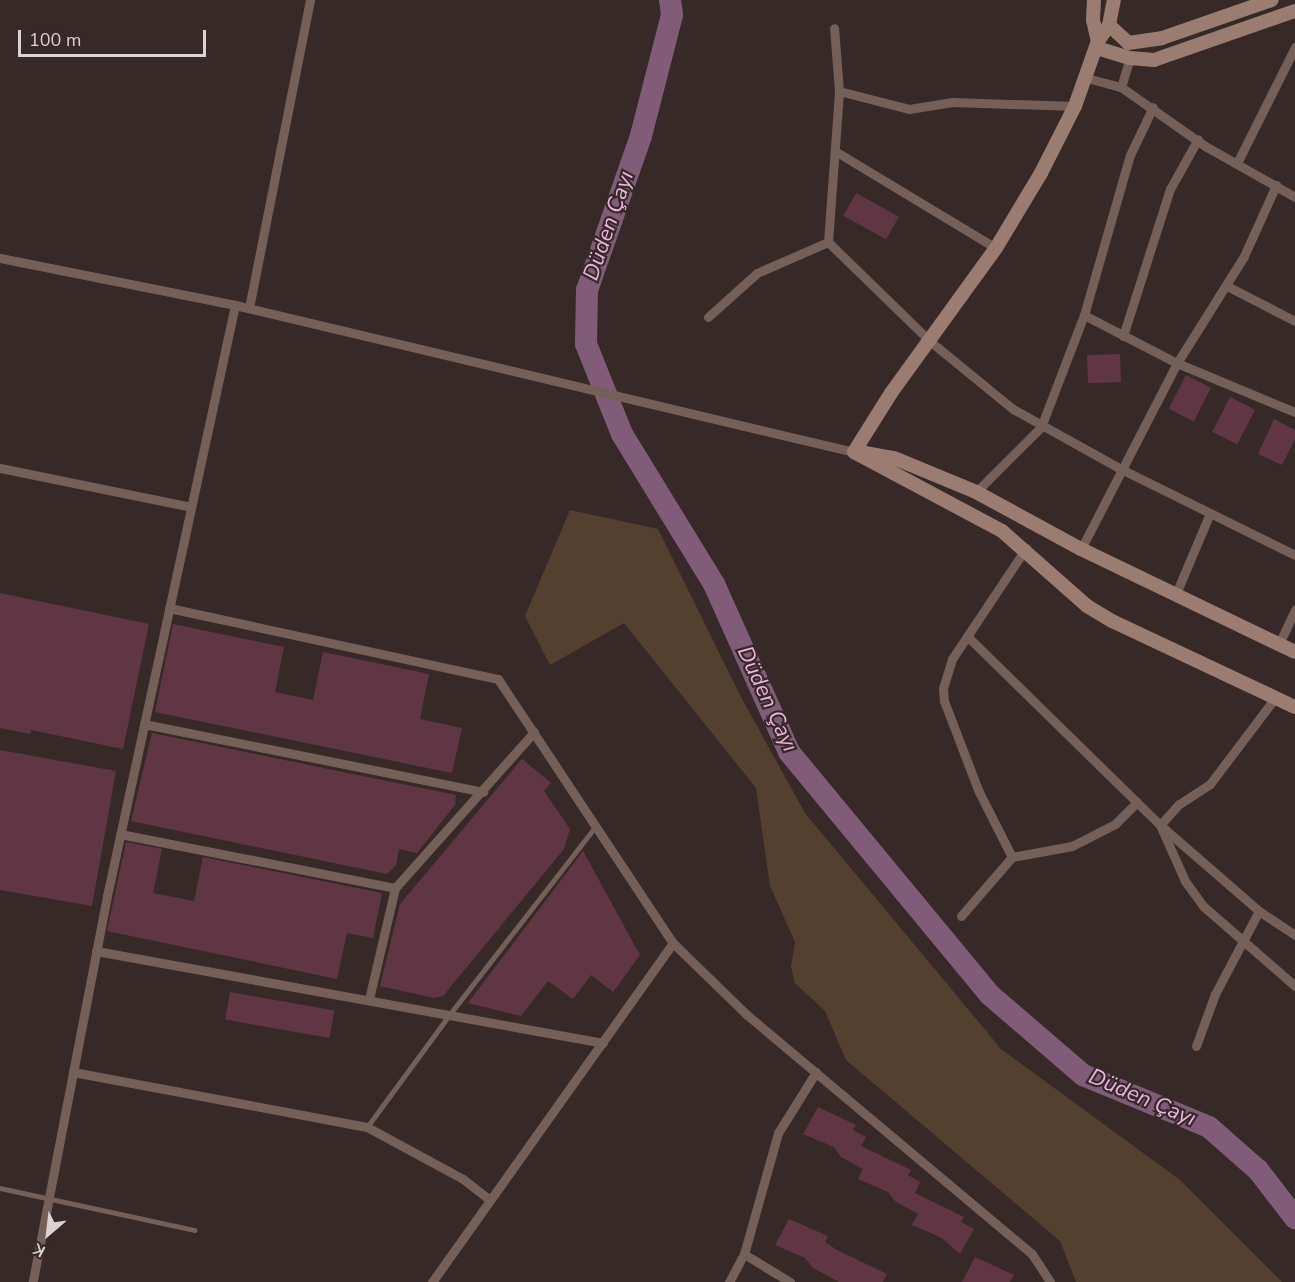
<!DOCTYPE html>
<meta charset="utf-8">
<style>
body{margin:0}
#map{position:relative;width:1295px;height:1282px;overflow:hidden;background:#382929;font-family:"Nunito Sans",sans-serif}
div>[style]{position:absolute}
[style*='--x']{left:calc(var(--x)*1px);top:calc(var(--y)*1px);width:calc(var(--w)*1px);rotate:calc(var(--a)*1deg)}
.green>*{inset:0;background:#54402e}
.river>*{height:22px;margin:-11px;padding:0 11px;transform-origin:11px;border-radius:11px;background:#815c79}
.building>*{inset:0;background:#603645;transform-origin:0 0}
.lane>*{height:4.5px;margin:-2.25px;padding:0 2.25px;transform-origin:2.25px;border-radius:2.25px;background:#746059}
.street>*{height:9px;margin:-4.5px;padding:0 4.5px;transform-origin:4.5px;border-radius:4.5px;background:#746059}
.secondary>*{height:14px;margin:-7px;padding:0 7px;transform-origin:7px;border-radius:7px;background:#9b7c70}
span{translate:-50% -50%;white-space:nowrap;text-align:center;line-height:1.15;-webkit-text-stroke:4.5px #382929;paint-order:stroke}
.water-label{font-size:22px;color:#f0b3e1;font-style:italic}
.north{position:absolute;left:18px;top:1204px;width:60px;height:60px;-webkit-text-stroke:4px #382929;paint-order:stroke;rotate:208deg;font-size:16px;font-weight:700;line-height:24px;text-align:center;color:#ddd2d2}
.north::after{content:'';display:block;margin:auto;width:21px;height:27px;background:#ddd2d2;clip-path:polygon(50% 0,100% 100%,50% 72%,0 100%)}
.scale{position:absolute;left:18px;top:30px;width:188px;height:27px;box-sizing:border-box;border:3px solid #ddd2d2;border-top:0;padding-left:8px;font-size:18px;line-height:21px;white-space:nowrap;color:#ddd2d2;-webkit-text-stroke:4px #382929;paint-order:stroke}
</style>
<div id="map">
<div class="green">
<div style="clip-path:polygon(570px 510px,658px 529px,742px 699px,805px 813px,1001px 1049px,1180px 1180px,1282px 1282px,1076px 1282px,1060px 1241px,846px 1060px,825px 1011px,795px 983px,791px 967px,795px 942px,770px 886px,756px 788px,624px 623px,550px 665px,525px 616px)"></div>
</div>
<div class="river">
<div style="--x:670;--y:0;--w:15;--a:82"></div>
<div style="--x:672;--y:15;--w:125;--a:104.4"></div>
<div style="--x:641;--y:136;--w:163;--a:109.3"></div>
<div style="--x:587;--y:290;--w:54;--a:91.1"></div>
<div style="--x:586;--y:344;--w:97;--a:68.2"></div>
<div style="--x:622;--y:434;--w:176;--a:58.5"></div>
<div style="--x:714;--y:584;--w:184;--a:65.9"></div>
<div style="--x:789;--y:752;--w:315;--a:50.4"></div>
<div style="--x:990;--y:995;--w:123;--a:40.7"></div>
<div style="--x:1083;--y:1075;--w:136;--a:22.4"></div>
<div style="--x:1209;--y:1127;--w:65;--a:41.3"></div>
<div style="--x:1258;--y:1170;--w:61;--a:52.4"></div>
</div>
<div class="building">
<div style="left:856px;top:193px;width:49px;height:26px;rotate:29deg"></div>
<div style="left:1120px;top:354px;width:28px;height:33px;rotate:88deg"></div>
<div style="left:1186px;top:375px;width:28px;height:38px;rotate:27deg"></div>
<div style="left:1230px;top:397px;width:28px;height:39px;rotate:27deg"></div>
<div style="clip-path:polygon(1274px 419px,1295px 430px,1295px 439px,1282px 465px,1258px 454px)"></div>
<div style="clip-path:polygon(0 593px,149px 624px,123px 749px,31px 730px,30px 734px,0 728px)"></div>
<div style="clip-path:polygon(173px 624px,284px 647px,275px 692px,313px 700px,323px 652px,429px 674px,420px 719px,462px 728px,452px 773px,155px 712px)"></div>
<div style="clip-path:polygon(152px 733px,456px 795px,455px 805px,417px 853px,399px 849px,396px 865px,387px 874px,131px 821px)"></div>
<div style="clip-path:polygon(0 750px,116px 771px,92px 906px,0 890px)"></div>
<div style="clip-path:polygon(522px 759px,551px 783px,544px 791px,570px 829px,564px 849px,443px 996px,434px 998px,380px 986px,400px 904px)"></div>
<div style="clip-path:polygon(126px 842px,162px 849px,153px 893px,194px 901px,203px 857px,382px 893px,373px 938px,347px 933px,337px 979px,107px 931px)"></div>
<div style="clip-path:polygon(583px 851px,640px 955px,613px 992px,591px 975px,573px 999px,548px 981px,521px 1016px,468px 1003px)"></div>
<div style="left:230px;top:992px;width:106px;height:28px;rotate:10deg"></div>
<div style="clip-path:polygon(818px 1107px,856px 1125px,853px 1130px,866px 1137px,861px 1146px,911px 1170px,908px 1175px,920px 1182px,915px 1193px,964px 1217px,961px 1222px,974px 1229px,960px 1254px,942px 1238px,912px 1225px,918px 1214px,895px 1201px,888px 1192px,858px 1179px,863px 1169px,841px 1157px,834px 1147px,803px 1134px)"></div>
<div style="clip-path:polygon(789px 1219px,828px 1236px,825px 1242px,837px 1250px,887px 1274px,883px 1282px,839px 1282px,813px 1268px,805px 1258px,775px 1245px)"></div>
<div style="clip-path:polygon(975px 1257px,1014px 1275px,1010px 1282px,962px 1282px)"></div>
</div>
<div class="lane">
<div style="--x:367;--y:1127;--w:140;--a:-53.7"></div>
<div style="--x:450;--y:1014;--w:238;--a:-52.2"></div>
<div style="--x:0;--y:1188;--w:199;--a:12.2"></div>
</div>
<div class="street">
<div style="--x:1087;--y:78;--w:35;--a:15"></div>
<div style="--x:1121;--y:87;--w:103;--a:35.1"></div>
<div style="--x:1205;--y:146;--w:103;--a:29.5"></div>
<div style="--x:1121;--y:87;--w:30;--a:-73"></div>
<div style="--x:839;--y:91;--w:72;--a:14.4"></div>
<div style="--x:909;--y:109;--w:44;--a:-9.2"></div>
<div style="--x:952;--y:102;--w:123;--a:1.9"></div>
<div style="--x:835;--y:151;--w:188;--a:31.1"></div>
<div style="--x:1237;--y:163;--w:130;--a:-63.4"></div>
<div style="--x:828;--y:242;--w:151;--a:-85.8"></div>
<div style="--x:839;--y:91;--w:63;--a:-94.5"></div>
<div style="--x:0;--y:258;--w:240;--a:11.3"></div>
<div style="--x:235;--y:305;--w:605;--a:102.22"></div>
<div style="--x:107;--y:896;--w:393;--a:100.9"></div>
<div style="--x:1227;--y:286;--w:76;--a:27.2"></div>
<div style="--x:235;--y:305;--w:636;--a:13.36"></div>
<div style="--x:249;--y:308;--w:314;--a:-78.8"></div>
<div style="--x:1084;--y:315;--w:105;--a:27.3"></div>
<div style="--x:1177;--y:363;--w:128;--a:22.6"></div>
<div style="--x:708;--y:317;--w:66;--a:-41.9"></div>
<div style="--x:757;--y:273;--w:77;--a:-23.6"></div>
<div style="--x:828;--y:242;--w:144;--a:44.2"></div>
<div style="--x:931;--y:342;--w:106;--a:39.3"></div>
<div style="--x:1013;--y:409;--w:124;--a:29.1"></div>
<div style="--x:1121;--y:469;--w:194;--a:26.3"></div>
<div style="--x:1123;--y:336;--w:154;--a:-72.3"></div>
<div style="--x:1170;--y:189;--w:57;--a:-60.8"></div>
<div style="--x:0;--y:468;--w:195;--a:11.5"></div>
<div style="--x:976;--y:492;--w:92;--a:-45"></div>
<div style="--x:1041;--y:427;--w:120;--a:-69"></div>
<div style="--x:1084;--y:315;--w:166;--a:-74"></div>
<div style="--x:1130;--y:155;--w:53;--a:-64.4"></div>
<div style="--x:1026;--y:548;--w:133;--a:123.7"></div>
<div style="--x:952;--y:659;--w:30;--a:107"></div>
<div style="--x:943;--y:688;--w:13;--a:86"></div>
<div style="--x:944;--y:701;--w:97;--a:69"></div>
<div style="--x:979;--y:792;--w:73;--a:63.1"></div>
<div style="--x:1012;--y:857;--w:61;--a:-10.4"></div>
<div style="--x:1072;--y:846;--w:48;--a:-27.1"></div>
<div style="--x:1115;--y:824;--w:31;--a:-45"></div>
<div style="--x:1081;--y:549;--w:209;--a:-62.7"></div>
<div style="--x:1177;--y:363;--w:126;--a:-57.9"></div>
<div style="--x:1244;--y:256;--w:78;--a:-65.7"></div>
<div style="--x:1175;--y:596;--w:90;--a:-67.1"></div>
<div style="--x:169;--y:608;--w:337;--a:12.2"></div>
<div style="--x:498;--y:679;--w:317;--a:56.5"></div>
<div style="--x:673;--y:943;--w:102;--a:44.2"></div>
<div style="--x:746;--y:1014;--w:373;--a:40"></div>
<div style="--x:1032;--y:1254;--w:33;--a:57"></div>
<div style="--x:967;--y:636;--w:270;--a:44.4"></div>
<div style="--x:1160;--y:825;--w:131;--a:41"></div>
<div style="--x:1259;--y:911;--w:43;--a:33.7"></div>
<div style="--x:1279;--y:644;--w:38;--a:-65"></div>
<div style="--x:1275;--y:698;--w:108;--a:127.1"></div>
<div style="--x:1210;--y:784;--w:37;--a:147"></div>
<div style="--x:1179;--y:804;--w:28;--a:132"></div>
<div style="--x:1160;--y:825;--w:61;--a:65.9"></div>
<div style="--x:1185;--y:881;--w:31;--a:54"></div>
<div style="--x:1203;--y:906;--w:122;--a:41"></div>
<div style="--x:144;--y:724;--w:346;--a:11.3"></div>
<div style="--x:120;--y:834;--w:280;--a:11.1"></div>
<div style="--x:395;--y:888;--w:209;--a:-48.3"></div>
<div style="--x:961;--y:916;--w:78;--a:-49.2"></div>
<div style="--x:96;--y:951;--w:515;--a:10.28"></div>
<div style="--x:369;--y:999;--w:114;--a:-76.8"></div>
<div style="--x:1196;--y:1046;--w:55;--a:-69.9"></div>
<div style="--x:1215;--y:994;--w:94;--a:-62.1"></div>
<div style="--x:73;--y:1072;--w:299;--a:10.6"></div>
<div style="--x:367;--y:1127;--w:109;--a:28.4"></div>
<div style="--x:463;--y:1179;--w:33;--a:38"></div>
<div style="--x:744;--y:1254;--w:54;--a:31.3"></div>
<div style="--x:432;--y:1282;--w:416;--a:-54.6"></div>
<div style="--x:729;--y:1282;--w:32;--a:-62"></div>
<div style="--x:744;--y:1254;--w:126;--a:-74.3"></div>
<div style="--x:778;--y:1133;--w:72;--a:-58.1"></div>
</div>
<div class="secondary">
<div style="--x:1094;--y:0;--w:20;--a:93"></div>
<div style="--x:1093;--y:20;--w:22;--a:77"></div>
<div style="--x:1109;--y:25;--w:26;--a:43"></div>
<div style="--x:1128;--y:43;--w:34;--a:-8"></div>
<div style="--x:1162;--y:38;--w:116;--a:-19.1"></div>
<div style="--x:1097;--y:48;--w:34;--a:17"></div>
<div style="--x:1130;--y:58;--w:24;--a:5"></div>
<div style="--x:1154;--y:60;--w:149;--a:-19.2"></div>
<div style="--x:854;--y:452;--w:70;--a:-57.9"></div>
<div style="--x:891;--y:393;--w:179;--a:-54.1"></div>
<div style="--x:996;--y:248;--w:87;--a:-59"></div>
<div style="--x:1041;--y:173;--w:75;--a:-63.1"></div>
<div style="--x:1075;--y:106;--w:69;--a:-70.5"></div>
<div style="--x:1098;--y:41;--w:19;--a:-55"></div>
<div style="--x:1109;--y:25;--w:25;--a:-79"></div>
<div style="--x:854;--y:452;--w:168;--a:28.1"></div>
<div style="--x:1002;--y:531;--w:113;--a:41.4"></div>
<div style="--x:1087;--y:606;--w:29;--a:31"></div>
<div style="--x:1112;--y:621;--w:202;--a:25.2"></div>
<div style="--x:865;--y:453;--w:29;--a:10"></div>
<div style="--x:894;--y:458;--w:89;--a:22.5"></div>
<div style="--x:976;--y:492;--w:119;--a:28.5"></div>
<div style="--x:1081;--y:549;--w:237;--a:25.7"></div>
</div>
<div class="water-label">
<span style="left:609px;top:226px;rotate:-71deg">Düden Çayı</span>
<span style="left:767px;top:699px;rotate:65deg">Düden Çayı</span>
<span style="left:1142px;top:1098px;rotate:23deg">Düden Çayı</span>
</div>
<div class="north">K</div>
<div class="scale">100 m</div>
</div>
